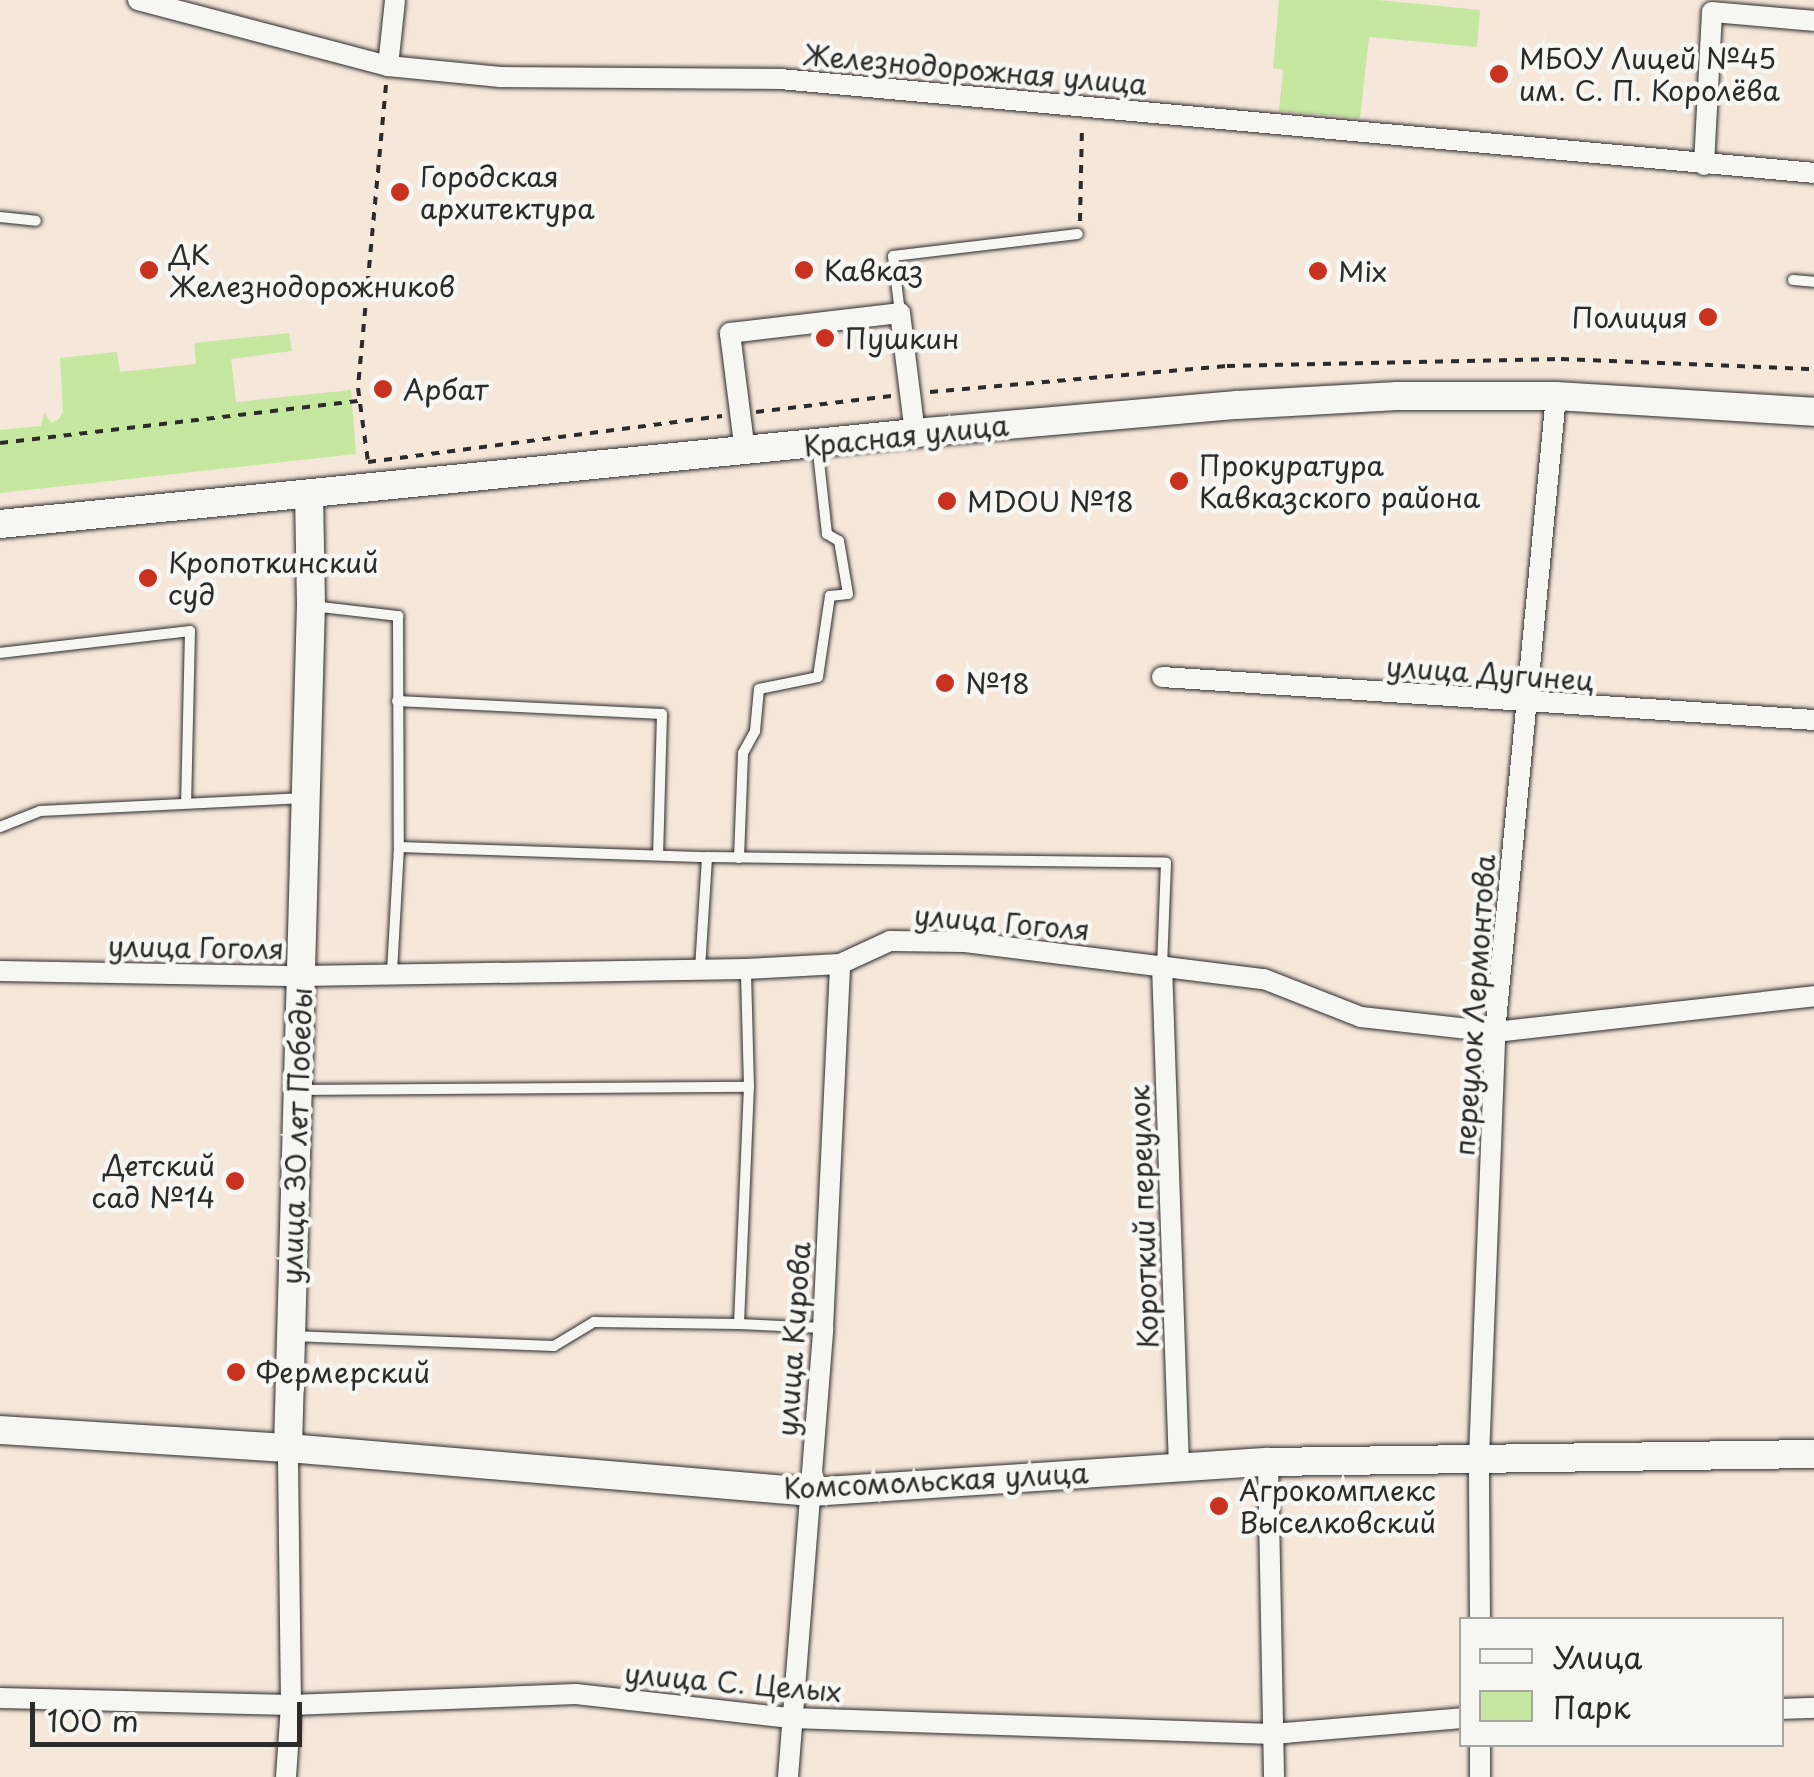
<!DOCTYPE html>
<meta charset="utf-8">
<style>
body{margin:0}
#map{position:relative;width:1814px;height:1777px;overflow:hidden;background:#f6e7db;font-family:"Playpen Sans",sans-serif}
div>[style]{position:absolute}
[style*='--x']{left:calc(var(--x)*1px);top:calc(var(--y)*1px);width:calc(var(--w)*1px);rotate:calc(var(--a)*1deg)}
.green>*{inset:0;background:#c5e7a0}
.path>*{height:4px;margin-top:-2px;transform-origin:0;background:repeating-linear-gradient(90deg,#2b2b2b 0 8px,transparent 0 16px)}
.roads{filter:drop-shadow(0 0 2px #2b2b2b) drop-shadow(0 0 2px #2b2b2b)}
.lane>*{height:10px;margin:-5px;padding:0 5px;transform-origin:5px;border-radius:5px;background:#f6f6f2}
.street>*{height:20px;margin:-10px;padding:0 10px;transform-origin:10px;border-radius:10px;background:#f6f6f2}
.secondary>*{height:28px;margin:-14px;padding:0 14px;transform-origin:14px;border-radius:14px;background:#f6f6f2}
.dots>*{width:28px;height:28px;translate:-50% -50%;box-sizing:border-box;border:5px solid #f6f6f2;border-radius:50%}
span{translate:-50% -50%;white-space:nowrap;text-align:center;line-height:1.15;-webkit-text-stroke:9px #f6f6f2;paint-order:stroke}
.poi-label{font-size:28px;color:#2b2b2b}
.left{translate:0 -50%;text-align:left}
.right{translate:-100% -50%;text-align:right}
.street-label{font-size:28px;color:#2b2b2b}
.legend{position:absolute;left:1459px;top:1617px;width:325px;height:130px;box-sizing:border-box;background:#f6f6f2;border:2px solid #a5a5a2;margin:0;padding:12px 18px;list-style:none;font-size:30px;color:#2b2b2b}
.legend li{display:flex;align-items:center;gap:20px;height:50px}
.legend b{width:50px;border:2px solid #a5a5a2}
.scale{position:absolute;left:30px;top:1702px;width:272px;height:45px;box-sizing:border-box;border:5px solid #2b2b2b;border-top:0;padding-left:12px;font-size:30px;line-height:35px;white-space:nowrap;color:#2b2b2b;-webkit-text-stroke:8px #f6f6f2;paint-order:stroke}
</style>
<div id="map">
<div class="green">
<div style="clip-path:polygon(1279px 0,1378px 0,1480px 10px,1477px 47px,1369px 37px,1360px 118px,1279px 111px,1283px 70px,1273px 68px)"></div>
<div style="clip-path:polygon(289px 333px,292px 351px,231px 359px,236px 402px,351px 390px,356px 454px,0 493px,0 430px,41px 426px,44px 413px,52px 423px,59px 419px,63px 412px,60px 358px,117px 352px,120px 372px,196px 364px,194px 343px)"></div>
</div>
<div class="path">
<div style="--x:386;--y:85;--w:304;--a:95.3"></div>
<div style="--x:358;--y:388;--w:75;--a:82.3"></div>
<div style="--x:368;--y:462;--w:357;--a:-7.4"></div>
<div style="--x:1080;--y:221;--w:95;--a:-88.8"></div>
<div style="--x:930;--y:392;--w:298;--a:-5"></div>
<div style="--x:1227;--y:366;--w:334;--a:-1.2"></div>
<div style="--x:1561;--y:359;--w:253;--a:2.3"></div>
<div style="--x:756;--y:412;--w:136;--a:-6.8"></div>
<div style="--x:0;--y:443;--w:362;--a:-6.7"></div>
</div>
<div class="roads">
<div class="lane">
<div style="--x:0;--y:217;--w:36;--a:6"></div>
<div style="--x:1793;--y:280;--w:21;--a:5"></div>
<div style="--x:900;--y:313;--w:57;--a:-97"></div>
<div style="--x:893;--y:256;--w:186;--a:-6.8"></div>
<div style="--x:313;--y:606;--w:86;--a:6.7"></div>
<div style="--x:398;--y:616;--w:231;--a:89.8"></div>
<div style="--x:399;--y:847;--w:127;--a:93.2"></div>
<div style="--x:0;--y:653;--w:191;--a:-6.6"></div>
<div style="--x:190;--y:631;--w:170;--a:91.3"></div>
<div style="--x:397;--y:701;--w:265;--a:2.8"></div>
<div style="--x:662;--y:714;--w:141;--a:91.6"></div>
<div style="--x:0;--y:827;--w:43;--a:-21.8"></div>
<div style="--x:40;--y:811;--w:265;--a:-2.8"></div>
<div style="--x:399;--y:847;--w:308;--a:1.9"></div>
<div style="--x:707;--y:857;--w:459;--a:0.7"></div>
<div style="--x:1166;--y:863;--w:102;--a:92.2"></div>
<div style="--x:739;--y:858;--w:105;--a:-87.8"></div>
<div style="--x:743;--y:753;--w:25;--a:-61"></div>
<div style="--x:755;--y:731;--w:42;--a:-84.6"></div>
<div style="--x:759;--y:689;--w:60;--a:-11.5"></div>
<div style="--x:818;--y:677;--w:82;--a:-81.6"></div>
<div style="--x:830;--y:596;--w:18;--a:-6"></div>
<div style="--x:848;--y:594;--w:54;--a:-99.6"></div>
<div style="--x:839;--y:541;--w:14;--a:-150"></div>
<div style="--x:827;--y:534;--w:91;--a:-96.3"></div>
<div style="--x:700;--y:969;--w:112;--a:-86.4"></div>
<div style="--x:300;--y:1090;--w:449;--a:-0.4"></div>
<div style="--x:739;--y:1324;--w:84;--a:2.7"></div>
<div style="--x:291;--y:1336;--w:263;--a:2.2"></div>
<div style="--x:554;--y:1346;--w:47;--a:-31"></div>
<div style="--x:594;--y:1322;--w:145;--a:0.8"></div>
<div style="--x:739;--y:1324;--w:237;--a:-87.6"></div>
<div style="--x:749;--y:1087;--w:118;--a:-91.5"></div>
</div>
<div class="street">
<div style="--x:138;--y:0;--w:259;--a:14.8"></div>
<div style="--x:388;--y:66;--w:113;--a:5.6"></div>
<div style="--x:500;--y:77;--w:280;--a:0.4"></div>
<div style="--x:780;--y:79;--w:1038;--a:5.19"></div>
<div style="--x:388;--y:66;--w:66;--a:-83.9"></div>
<div style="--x:1704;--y:165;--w:153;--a:-87"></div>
<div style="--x:1712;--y:12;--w:102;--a:5"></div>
<div style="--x:745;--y:452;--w:120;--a:-97.2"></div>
<div style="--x:730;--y:333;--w:171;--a:-6.7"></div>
<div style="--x:900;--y:313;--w:121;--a:82.9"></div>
<div style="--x:1162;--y:677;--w:653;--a:3.77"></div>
<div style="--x:1162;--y:965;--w:502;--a:88.06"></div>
<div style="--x:0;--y:971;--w:301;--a:1"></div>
<div style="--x:301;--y:976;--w:445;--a:-0.9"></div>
<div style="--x:746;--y:969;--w:94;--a:-3"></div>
<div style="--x:840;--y:964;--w:55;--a:-24.7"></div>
<div style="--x:890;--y:941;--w:75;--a:0.8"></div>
<div style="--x:965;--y:942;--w:301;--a:7.1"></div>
<div style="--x:1264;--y:979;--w:104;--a:21.4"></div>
<div style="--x:1361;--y:1017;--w:135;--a:6.4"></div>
<div style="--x:1495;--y:1032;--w:321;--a:-6.4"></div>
<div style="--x:1268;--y:1462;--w:315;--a:88.9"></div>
<div style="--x:1480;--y:1620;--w:162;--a:-90.4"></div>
<div style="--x:1479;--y:1458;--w:426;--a:-87.8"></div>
<div style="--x:1495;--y:1032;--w:639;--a:-84.52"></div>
<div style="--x:0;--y:1698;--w:291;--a:1.4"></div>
<div style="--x:291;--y:1705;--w:285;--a:-2.2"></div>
<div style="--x:576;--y:1694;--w:216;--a:6.4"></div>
<div style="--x:791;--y:1718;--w:482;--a:1.9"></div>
<div style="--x:1273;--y:1734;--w:190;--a:-4.8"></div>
<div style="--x:1782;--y:1709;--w:32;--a:-2"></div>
<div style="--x:1480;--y:1744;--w:33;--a:90"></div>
<div style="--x:286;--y:1777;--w:72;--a:-86"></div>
<div style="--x:291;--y:1705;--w:257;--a:-90.7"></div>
<div style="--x:788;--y:1777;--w:450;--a:-85.5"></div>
<div style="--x:823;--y:1328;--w:364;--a:-87.3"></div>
</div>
<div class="secondary">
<div style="--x:0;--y:524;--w:920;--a:-5.68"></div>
<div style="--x:915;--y:433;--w:323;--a:-5"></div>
<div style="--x:1237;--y:405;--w:160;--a:-3.2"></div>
<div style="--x:1397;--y:396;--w:159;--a:0"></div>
<div style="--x:1556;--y:396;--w:258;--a:3.5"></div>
<div style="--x:0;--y:1430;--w:289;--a:3.6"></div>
<div style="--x:288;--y:1448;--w:525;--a:4.81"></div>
<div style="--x:811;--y:1492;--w:458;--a:-3.8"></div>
<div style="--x:1268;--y:1462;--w:546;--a:-0.84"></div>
<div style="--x:288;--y:1448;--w:842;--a:-88.44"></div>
<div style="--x:311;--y:606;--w:112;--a:-91"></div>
</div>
</div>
<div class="dots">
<div style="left:1499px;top:74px;background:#c8321e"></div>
<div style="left:400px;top:192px;background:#c8321e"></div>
<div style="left:149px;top:270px;background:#c8321e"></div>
<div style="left:804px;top:270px;background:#c8321e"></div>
<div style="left:1318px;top:271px;background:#c8321e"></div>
<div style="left:1708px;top:317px;background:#c8321e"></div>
<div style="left:825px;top:338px;background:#c8321e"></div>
<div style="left:383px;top:389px;background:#c8321e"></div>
<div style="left:1179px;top:481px;background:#c8321e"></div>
<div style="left:947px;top:501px;background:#c8321e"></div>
<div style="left:148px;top:578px;background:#c8321e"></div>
<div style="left:945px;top:683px;background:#c8321e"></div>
<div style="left:235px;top:1181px;background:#c8321e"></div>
<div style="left:236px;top:1372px;background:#c8321e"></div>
<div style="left:1219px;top:1506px;background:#c8321e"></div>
</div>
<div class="poi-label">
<span class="left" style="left:1519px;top:74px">МБОУ Лицей №45<br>им. С. П. Королёва</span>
<span class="left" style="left:420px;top:192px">Городская<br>архитектура</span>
<span class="left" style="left:169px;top:270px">ДК<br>Железнодорожников</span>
<span class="left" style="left:824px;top:270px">Кавказ</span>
<span class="left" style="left:1338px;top:271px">Mix</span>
<span class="right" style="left:1688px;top:317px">Полиция</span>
<span class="left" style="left:845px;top:338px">Пушкин</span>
<span class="left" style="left:403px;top:389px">Арбат</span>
<span class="left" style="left:1199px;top:481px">Прокуратура<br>Кавказского района</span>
<span class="left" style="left:967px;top:501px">MDOU №18</span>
<span class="left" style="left:168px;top:578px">Кропоткинский<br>суд</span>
<span class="left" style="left:965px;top:683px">№18</span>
<span class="right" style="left:215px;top:1181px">Детский<br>сад №14</span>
<span class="left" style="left:256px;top:1372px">Фермерский</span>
<span class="left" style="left:1239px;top:1506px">Агрокомплекс<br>Выселковский</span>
</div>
<div class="street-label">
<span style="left:975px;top:69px;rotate:5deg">Железнодорожная улица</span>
<span style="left:906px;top:435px;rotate:-6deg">Красная улица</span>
<span style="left:1490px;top:673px;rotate:4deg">улица Дугинец</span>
<span style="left:1002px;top:922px;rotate:5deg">улица Гоголя</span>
<span style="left:196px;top:947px;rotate:1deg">улица Гоголя</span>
<span style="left:1474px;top:1005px;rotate:-86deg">переулок Лермонтова</span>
<span style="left:296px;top:1136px;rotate:-88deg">улица 30 лет Победы</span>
<span style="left:1143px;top:1217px;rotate:-92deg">Короткий переулок</span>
<span style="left:793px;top:1339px;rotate:-86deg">улица Кирова</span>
<span style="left:936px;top:1480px;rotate:-3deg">Комсомольская улица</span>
<span style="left:733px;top:1682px;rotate:5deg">улица С. Целых</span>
</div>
<ul class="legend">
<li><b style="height:12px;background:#f6f6f2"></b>Улица</li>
<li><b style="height:28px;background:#c5e7a0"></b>Парк</li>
</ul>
<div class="scale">100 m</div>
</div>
